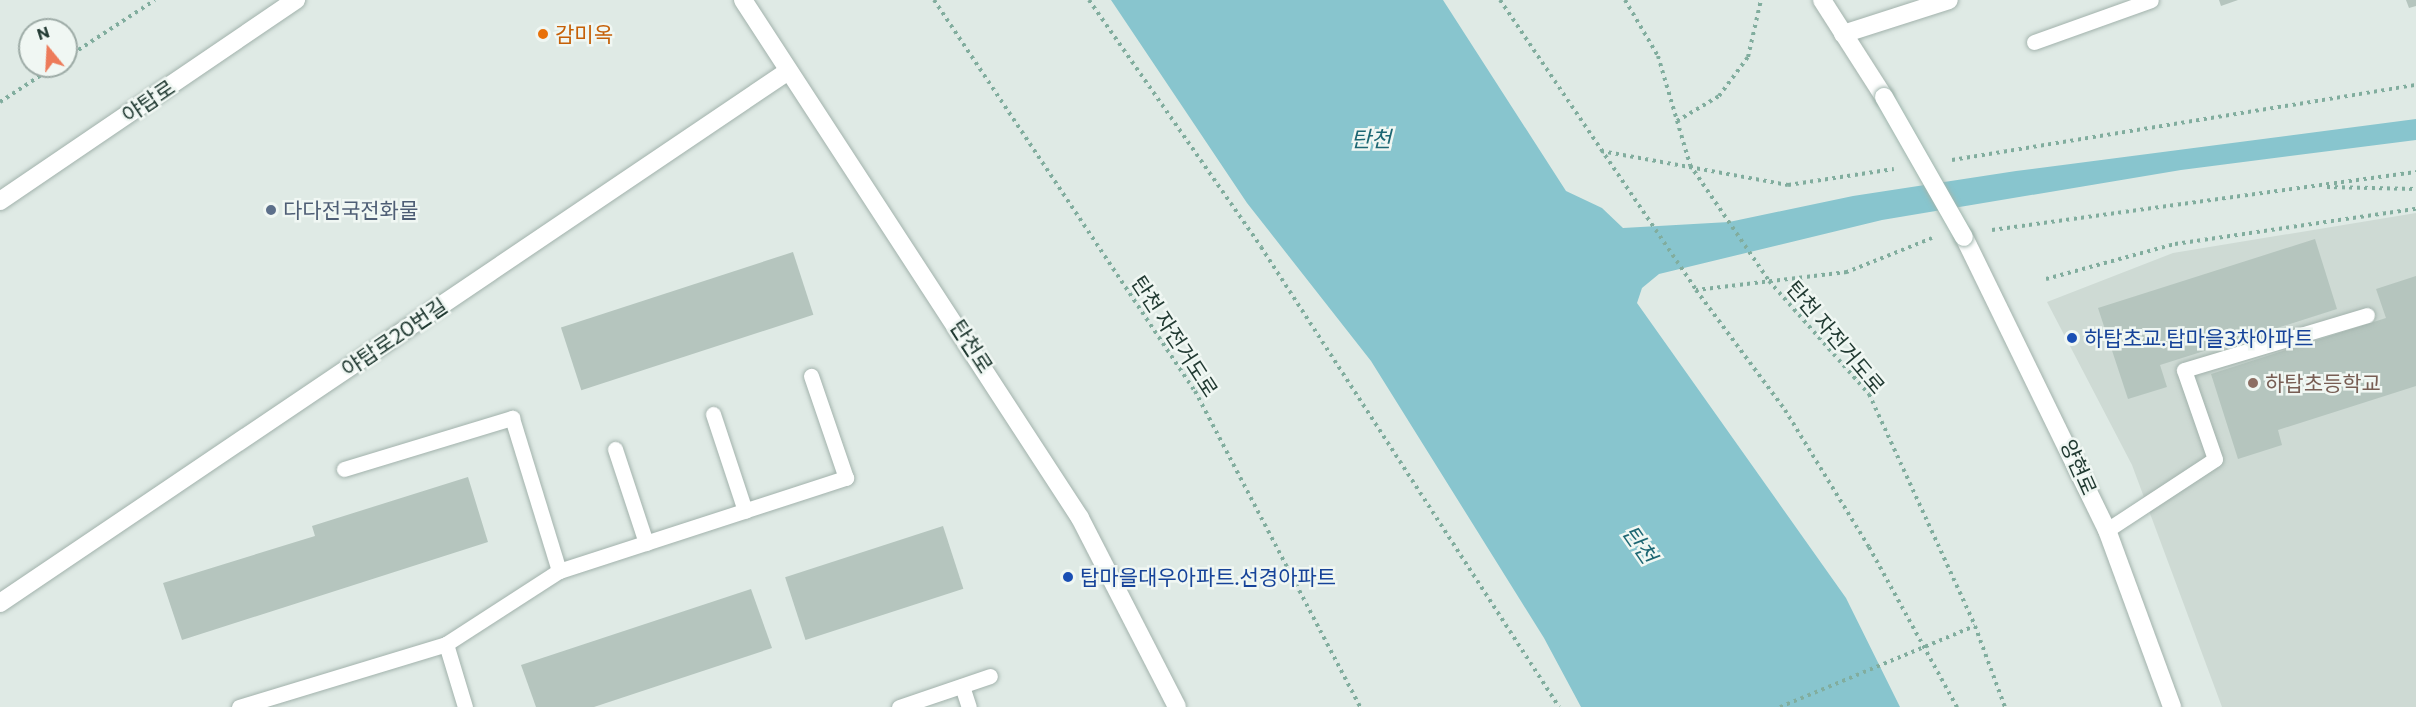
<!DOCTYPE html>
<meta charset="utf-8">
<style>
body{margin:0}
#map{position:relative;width:2416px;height:707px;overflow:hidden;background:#dfeae5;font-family:Commissioner,"Noto Sans KR",sans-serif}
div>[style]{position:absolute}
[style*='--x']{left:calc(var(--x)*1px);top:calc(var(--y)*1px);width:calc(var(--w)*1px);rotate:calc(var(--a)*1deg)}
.built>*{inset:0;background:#cedad4}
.water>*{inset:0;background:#88c5ce}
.building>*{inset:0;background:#b5c5be;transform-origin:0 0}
.path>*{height:4px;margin-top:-2px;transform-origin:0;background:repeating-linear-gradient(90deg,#81ad9e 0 3px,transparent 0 7.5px)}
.roads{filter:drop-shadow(0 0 2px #a2b2ac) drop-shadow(0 0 2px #a2b2ac)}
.lane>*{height:15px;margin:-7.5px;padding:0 7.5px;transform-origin:7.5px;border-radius:7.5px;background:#fff}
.street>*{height:18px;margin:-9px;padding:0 9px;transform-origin:9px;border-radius:9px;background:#fff}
.secondary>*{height:18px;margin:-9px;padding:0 9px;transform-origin:9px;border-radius:9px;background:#fff}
.bridges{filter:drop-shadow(0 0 2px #9fb5ad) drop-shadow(0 0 2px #9fb5ad)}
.secondary-bridge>*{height:18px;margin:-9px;padding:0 9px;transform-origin:9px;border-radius:9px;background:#fff}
.dots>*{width:16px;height:16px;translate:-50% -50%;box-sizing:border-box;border:3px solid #f0f7f3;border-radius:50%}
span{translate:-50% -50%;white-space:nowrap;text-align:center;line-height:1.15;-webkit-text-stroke:5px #f0f7f3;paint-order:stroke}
.food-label{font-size:21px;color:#c56008}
.left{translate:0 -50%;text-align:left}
.street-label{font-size:21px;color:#213a32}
.service-label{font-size:21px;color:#4e5e75}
.transit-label{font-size:21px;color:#164399}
.education-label{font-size:21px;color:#785e54}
.water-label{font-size:22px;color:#1d6773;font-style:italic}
.north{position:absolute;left:18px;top:18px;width:60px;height:60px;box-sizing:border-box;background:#f0f7f3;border:2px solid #9daba6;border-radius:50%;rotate:342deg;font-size:16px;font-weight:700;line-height:24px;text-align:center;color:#213a32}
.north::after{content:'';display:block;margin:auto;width:21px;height:27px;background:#ed7b5a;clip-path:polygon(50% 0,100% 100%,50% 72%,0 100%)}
</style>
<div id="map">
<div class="built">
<div style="clip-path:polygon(2416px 213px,2416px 707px,2222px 707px,2132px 465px,2047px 302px,2173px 253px)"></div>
</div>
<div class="water">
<div style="clip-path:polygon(1111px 0,1443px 0,1566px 191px,1602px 208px,1623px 228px,1729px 222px,1853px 196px,2016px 171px,2416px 119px,2416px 140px,2181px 170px,1882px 220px,1659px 274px,1642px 288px,1637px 303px,1846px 598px,1900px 707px,1581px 707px,1544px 638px,1371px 361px,1247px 203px)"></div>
</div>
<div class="building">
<div style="clip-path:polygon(2219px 0,2238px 0,2221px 6px)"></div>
<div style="clip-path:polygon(2406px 0,2416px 0,2416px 6px,2409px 8px)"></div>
<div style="clip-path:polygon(2315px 239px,2337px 309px,2160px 365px,2167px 387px,2128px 399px,2098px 308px)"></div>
<div style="left:793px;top:252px;width:66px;height:244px;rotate:72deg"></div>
<div style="clip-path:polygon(2416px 276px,2416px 386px,2278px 430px,2282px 445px,2238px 459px,2211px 374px,2386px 318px,2376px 289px)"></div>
<div style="clip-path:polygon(468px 477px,488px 542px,182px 640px,163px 583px,315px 536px,312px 526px)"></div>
<div style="left:943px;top:526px;width:66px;height:166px;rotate:72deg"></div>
<div style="clip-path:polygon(751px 589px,772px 648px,594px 707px,536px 707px,521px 665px)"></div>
</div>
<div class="path">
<div style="--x:934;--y:0;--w:470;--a:56.3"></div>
<div style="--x:1195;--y:391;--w:356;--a:62.4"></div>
<div style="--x:1089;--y:0;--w:301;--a:55.1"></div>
<div style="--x:1261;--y:247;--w:548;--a:57.06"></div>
<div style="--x:1500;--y:0;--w:350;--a:55.9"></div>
<div style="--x:1625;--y:0;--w:65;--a:59.5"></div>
<div style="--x:1658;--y:56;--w:114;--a:73.6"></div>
<div style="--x:1690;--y:165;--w:140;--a:55.7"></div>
<div style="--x:1769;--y:281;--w:151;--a:48.5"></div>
<div style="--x:1869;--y:394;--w:255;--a:65.4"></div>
<div style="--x:1975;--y:626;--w:86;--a:69.7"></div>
<div style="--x:66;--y:58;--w:106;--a:-33.1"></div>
<div style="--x:0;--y:102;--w:66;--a:-33.2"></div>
<div style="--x:1677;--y:121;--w:49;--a:-30.8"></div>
<div style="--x:1719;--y:96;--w:49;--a:-53.4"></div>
<div style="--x:1748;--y:57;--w:58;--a:-77.2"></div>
<div style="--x:1601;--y:151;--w:190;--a:10.3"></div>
<div style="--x:1788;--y:185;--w:107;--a:-8.6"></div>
<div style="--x:1952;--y:160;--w:470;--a:-9.2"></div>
<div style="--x:2327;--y:187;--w:89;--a:1.3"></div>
<div style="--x:1992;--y:230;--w:428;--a:-7.8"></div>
<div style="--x:1932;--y:238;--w:92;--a:158.2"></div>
<div style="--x:1847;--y:272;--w:152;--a:173.2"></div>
<div style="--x:1696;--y:290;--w:149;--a:53.4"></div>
<div style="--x:1785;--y:410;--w:161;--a:58.5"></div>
<div style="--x:1869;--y:547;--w:183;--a:61.2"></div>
<div style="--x:2046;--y:279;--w:134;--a:-15.2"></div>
<div style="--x:2175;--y:244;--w:244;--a:-8.3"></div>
<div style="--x:1780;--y:707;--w:211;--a:-22.6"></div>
</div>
<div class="roads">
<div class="lane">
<div style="--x:2034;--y:42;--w:124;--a:-19.7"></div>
<div style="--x:713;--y:414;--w:102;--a:71.7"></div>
<div style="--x:615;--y:449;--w:99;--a:71.7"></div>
<div style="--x:344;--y:469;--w:176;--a:-16.9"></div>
<div style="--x:512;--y:418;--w:160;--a:72.9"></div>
<div style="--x:2107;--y:530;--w:129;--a:-33.3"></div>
<div style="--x:2215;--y:459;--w:94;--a:-109.2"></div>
<div style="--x:2184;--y:370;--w:191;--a:-16.7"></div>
<div style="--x:446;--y:644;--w:66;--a:73.2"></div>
<div style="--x:962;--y:686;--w:22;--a:72"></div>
<div style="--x:239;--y:707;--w:216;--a:-16.9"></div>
<div style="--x:446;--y:644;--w:135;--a:-32.9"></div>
<div style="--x:559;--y:571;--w:302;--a:-18"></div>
<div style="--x:846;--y:478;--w:108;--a:-108.9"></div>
<div style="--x:899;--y:707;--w:96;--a:-18.8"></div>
</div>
<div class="street">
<div style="--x:1843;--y:34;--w:111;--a:-17.8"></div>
<div style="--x:0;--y:603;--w:951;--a:-34.02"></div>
</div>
<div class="secondary">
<div style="--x:743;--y:0;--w:618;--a:56.95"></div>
<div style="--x:1080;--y:518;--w:212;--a:62.8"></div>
<div style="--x:1822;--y:0;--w:115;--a:57.4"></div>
<div style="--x:0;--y:201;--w:358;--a:-34.2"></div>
<div style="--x:1964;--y:237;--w:326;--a:64"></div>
<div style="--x:2107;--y:530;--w:189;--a:69.8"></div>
</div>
</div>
<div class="bridges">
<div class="secondary-bridge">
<div style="--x:1884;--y:97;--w:161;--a:60.3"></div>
</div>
</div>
<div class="dots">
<div style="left:543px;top:34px;background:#e8710a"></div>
<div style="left:271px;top:210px;background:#5c6f8a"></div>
<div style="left:2072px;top:338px;background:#1a4fb4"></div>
<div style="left:2253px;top:383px;background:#8d6e63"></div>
<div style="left:1068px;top:577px;background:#1a4fb4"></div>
</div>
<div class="food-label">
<span class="left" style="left:555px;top:34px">감미옥</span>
</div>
<div class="street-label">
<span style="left:148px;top:101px;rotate:-34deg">야탑로</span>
<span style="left:1175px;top:336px;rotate:57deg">탄천 자전거도로</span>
<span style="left:394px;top:337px;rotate:-34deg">야탑로20번길</span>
<span style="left:1836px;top:337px;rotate:50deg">탄천 자전거도로</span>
<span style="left:972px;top:346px;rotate:57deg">탄천로</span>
<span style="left:2079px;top:467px;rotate:66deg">양현로</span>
</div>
<div class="service-label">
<span class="left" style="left:283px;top:210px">다다전국전화물</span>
</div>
<div class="transit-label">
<span class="left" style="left:2084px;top:338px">하탑초교.탑마을3차아파트</span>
<span class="left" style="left:1080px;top:577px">탑마을대우아파트.선경아파트</span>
</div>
<div class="education-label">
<span class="left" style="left:2265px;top:383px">하탑초등학교</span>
</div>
<div class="water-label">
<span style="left:1371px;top:139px">탄천</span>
<span style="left:1640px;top:544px;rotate:55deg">탄천</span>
</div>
<div class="north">N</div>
</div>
